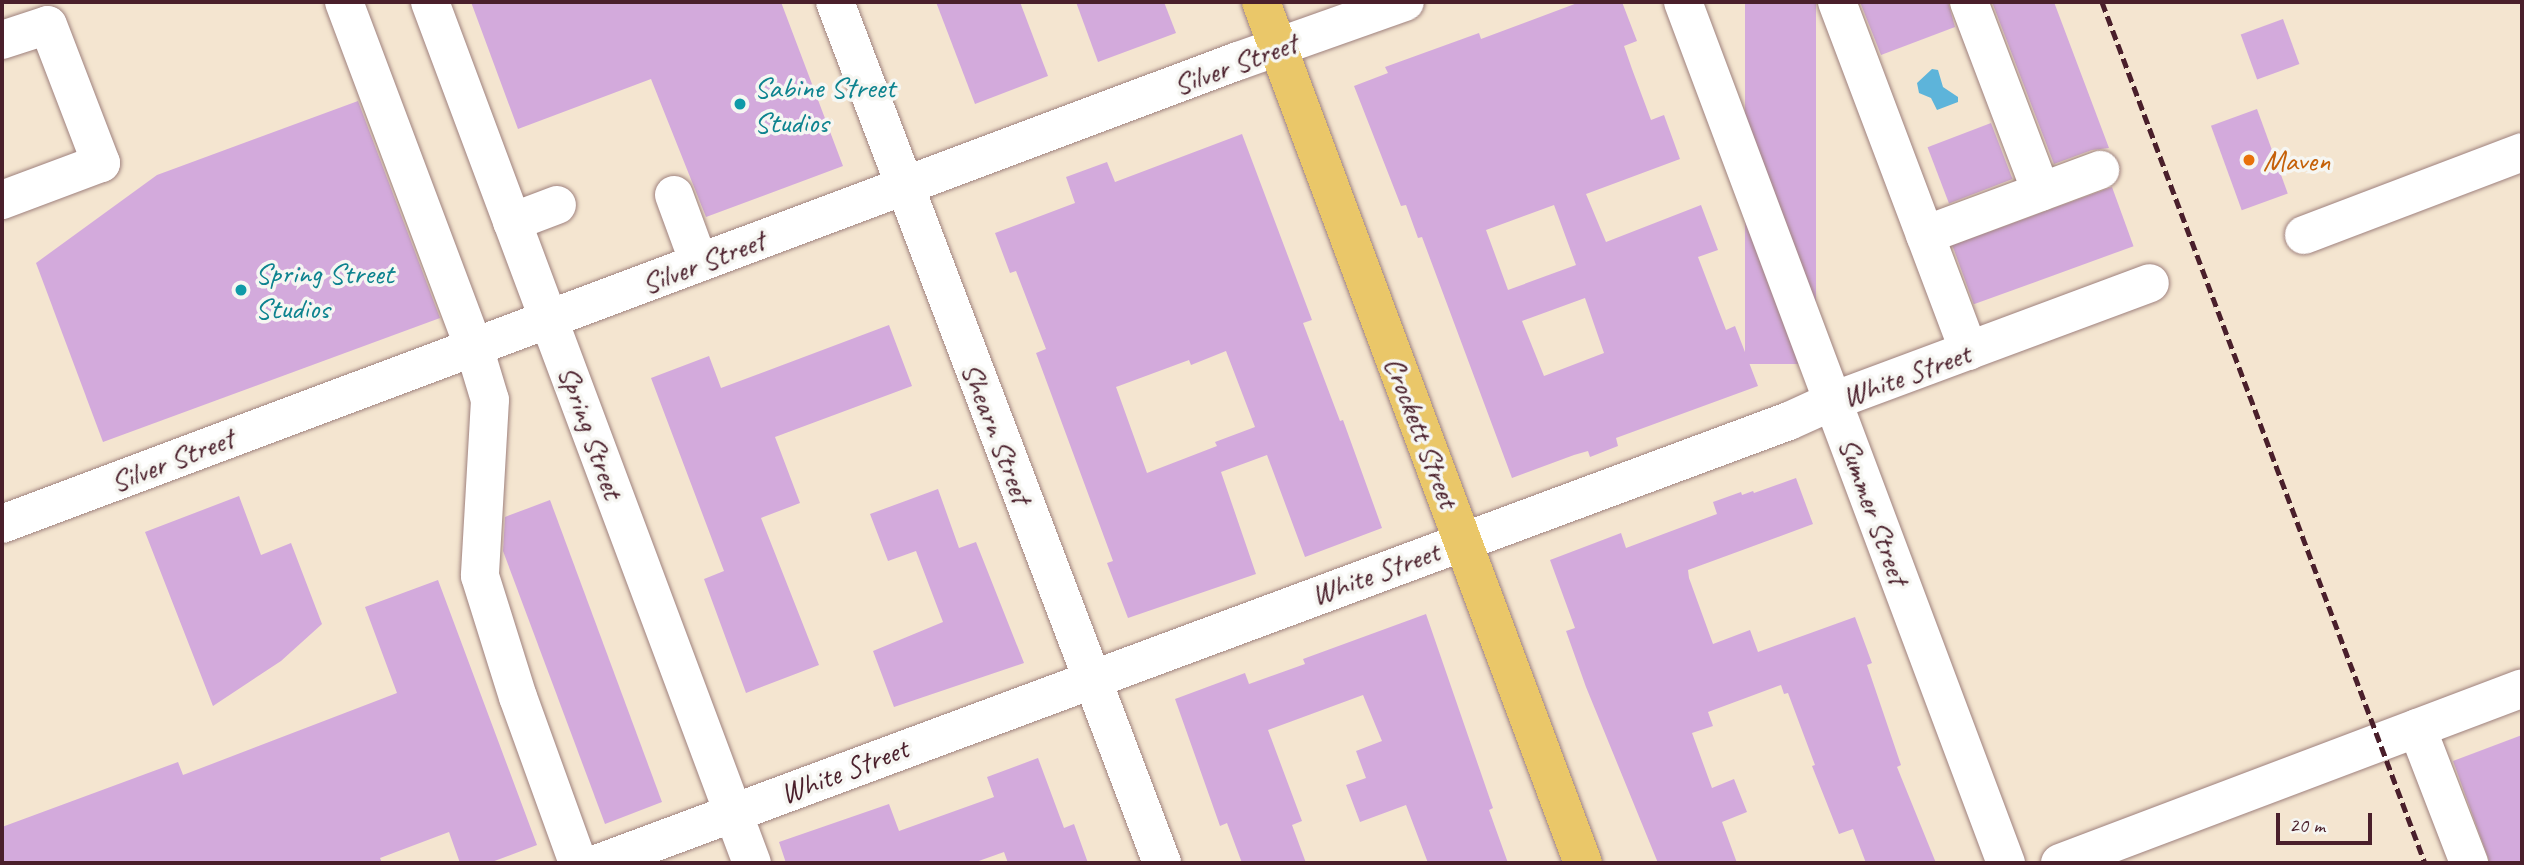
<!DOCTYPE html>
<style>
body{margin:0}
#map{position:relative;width:2524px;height:865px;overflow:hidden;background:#f4e5d0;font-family:Caveat,sans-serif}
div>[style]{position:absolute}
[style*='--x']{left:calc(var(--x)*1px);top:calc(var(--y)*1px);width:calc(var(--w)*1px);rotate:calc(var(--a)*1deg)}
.water>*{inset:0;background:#5db4da}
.building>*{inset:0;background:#d3aadc;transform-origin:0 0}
.roads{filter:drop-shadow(0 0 2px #9f827e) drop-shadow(0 0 2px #9f827e)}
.minor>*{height:38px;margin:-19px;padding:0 19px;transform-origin:19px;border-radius:19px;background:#fff}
.major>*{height:38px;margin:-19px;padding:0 19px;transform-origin:19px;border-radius:19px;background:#eac769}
.rail>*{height:5px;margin-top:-2.5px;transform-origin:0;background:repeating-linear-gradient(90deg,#4a1f2b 0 10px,transparent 0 15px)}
.dots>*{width:19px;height:19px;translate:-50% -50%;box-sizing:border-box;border:4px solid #f6f6f2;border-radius:50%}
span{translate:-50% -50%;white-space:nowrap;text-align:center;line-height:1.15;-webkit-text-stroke:7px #f6f6f2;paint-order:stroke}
.street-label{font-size:30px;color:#4a1f2b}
.culture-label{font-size:30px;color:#0d838f}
.left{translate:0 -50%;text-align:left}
.food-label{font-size:30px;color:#c56008}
.frame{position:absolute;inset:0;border:4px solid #4a1f2b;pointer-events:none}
.scale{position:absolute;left:2276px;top:813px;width:96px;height:32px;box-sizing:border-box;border:4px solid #4a1f2b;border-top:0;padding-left:9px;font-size:21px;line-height:24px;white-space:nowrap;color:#4a1f2b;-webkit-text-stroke:5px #f6f6f2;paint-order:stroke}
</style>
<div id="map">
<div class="water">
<div style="clip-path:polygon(1932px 69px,1938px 70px,1943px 87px,1958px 97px,1958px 102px,1937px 110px,1931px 98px,1919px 93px,1917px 83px)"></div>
</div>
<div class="building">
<div style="clip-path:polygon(471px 2px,781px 2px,843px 166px,706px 217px,651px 79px,518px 129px)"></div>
<div style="clip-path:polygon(936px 2px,1020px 2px,1048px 76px,975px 104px)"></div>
<div style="clip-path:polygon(1076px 2px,1164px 2px,1176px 33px,1098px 62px)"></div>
<div style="clip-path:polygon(evenodd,1580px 2px,1622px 2px,1637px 41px,1624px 46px,1632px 69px,1651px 120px,1664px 115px,1680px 159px,1586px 194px,1606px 242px,1701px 205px,1718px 250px,1698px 257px,1726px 330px,1735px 326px,1758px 386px,1616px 438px,1618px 446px,1590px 457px,1588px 451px,1574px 455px,1512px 478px,1422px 237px,1418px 238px,1406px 205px,1401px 206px,1354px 86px,1388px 73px,1385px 67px,1479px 33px,1481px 39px,1580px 2px,1554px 205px,1576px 265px,1508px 290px,1486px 230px,1554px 205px,1580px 2px,1585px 298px,1604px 353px,1544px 376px,1522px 321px,1585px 298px)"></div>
<div style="left:1745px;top:2px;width:71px;height:362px"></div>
<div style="clip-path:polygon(1860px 2px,1948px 2px,1955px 27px,1881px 55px)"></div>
<div style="clip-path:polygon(1992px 2px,2054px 2px,2109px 148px,2092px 150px,2054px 164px)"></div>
<div style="left:2283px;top:19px;width:48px;height:45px;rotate:70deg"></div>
<div style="clip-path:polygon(358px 101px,440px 318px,103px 442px,36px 263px,157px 175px)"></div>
<div style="left:2257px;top:109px;width:90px;height:49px;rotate:70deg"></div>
<div style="left:1991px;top:123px;width:60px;height:68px;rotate:69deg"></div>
<div style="clip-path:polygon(evenodd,1242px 134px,1312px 320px,1303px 323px,1340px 421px,1343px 420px,1382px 528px,1305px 557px,1267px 455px,1221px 472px,1256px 574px,1128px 618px,1107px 563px,1113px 561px,1036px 353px,1046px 349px,1016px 271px,1010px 273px,995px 233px,1075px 203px,1066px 177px,1107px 162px,1115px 182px,1242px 134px,1226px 351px,1255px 427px,1215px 442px,1217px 446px,1147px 473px,1116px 387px,1189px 360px,1191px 365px,1226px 351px)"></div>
<div style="left:2112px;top:187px;width:63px;height:170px;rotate:70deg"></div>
<div style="clip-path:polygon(889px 325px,912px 386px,775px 437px,800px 503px,761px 518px,819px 665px,746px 693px,704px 579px,724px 571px,651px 378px,709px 356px,721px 388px)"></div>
<div style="clip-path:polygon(1796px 478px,1813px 524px,1688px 570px,1689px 578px,1713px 644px,1750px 630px,1758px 652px,1855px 617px,1872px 663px,1867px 665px,1901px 765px,1897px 767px,1936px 863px,1866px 863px,1853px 829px,1839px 834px,1812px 766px,1815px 765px,1788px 693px,1784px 694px,1781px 685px,1708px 712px,1713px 726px,1692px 733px,1712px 788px,1734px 779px,1747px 812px,1722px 822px,1737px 863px,1658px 863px,1586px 687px,1566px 631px,1575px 628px,1550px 560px,1621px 533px,1626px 548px,1717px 514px,1713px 502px,1741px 492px,1742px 495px,1753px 491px,1754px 493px)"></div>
<div style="clip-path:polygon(938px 489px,959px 548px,976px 542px,1024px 663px,894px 707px,873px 651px,943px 622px,916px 551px,888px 561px,870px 514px)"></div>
<div style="clip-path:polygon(239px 496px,261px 555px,291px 543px,322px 624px,281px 661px,213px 706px,145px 532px)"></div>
<div style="clip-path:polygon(550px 500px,662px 802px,605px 824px,503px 551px,505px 517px)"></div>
<div style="clip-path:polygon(438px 580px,537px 845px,489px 863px,460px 863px,449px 832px,380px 858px,382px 863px,2px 863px,2px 827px,178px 762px,183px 775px,397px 693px,365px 607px)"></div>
<div style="clip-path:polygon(1426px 614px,1493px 808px,1489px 810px,1508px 863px,1428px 863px,1406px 805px,1360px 822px,1346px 785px,1366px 778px,1356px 751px,1382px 741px,1363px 695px,1268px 730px,1302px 821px,1292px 825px,1306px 863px,1242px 863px,1227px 823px,1220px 826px,1175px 699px,1245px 673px,1249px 684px,1305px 664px,1303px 659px)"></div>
<div style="clip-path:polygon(2522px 735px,2522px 863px,2490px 863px,2453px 761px)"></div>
<div style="clip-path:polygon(1038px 758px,1064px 828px,1074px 824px,1088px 863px,1008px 863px,1004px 852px,973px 863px,786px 863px,779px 842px,889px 804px,899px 831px,994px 797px,987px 777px)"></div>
</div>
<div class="roads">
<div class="minor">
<div style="--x:344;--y:2;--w:369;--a:69.4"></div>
<div style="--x:474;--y:347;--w:55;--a:73.2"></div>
<div style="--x:490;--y:400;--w:176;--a:93.3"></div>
<div style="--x:480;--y:576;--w:127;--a:72.6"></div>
<div style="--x:518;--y:697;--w:177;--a:70.1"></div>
<div style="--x:430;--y:2;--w:919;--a:69.5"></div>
<div style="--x:835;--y:2;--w:921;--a:69.2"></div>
<div style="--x:1683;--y:2;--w:920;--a:69.44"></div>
<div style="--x:1837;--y:2;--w:373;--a:69.3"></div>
<div style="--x:1969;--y:2;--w:203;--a:69.2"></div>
<div style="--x:2;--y:40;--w:48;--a:-18.1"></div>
<div style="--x:48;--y:25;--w:148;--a:69"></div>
<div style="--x:101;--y:163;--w:106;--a:159.5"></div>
<div style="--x:674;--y:195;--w:72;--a:69.8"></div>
<div style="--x:512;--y:222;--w:48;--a:-20.7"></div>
<div style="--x:1925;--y:235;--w:187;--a:-20.4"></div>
<div style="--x:2304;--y:235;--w:233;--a:-20.8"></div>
<div style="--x:2;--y:524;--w:1320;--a:-20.54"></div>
<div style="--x:1238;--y:61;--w:177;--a:-19.5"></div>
<div style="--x:2417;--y:728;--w:145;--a:68.9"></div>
<div style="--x:599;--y:863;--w:1269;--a:-20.38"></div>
<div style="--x:1789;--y:421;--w:48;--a:-24.4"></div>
<div style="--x:1833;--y:401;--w:338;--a:-20.4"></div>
<div style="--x:2060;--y:863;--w:494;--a:-20.7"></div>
</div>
<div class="major">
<div style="--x:1261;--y:2;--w:919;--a:69.5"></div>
</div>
</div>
<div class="rail">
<div style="--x:2102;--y:2;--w:920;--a:69.44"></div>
</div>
<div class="dots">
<div style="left:740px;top:104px;background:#0f9aa8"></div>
<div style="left:2249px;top:160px;background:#e8710a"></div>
<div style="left:241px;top:290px;background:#0f9aa8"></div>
</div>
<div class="street-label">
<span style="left:1235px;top:64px;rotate:-20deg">Silver Street</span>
<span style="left:703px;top:262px;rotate:-21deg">Silver Street</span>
<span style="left:1906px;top:375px;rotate:-20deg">White Street</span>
<span style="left:591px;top:432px;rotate:70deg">Spring Street</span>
<span style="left:1422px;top:432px;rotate:69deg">Crockett Street</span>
<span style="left:997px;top:433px;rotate:69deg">Shearn Street</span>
<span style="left:172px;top:460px;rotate:-21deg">Silver Street</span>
<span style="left:1874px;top:511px;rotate:70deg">Summer Street</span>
<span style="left:1375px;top:573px;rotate:-20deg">White Street</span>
<span style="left:844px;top:771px;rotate:-21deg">White Street</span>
</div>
<div class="culture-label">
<span class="left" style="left:754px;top:104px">Sabine Street<br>Studios</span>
<span class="left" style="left:255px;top:290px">Spring Street<br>Studios</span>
</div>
<div class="food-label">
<span class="left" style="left:2263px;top:160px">Maven</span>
</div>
<div class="frame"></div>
<div class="scale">20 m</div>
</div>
